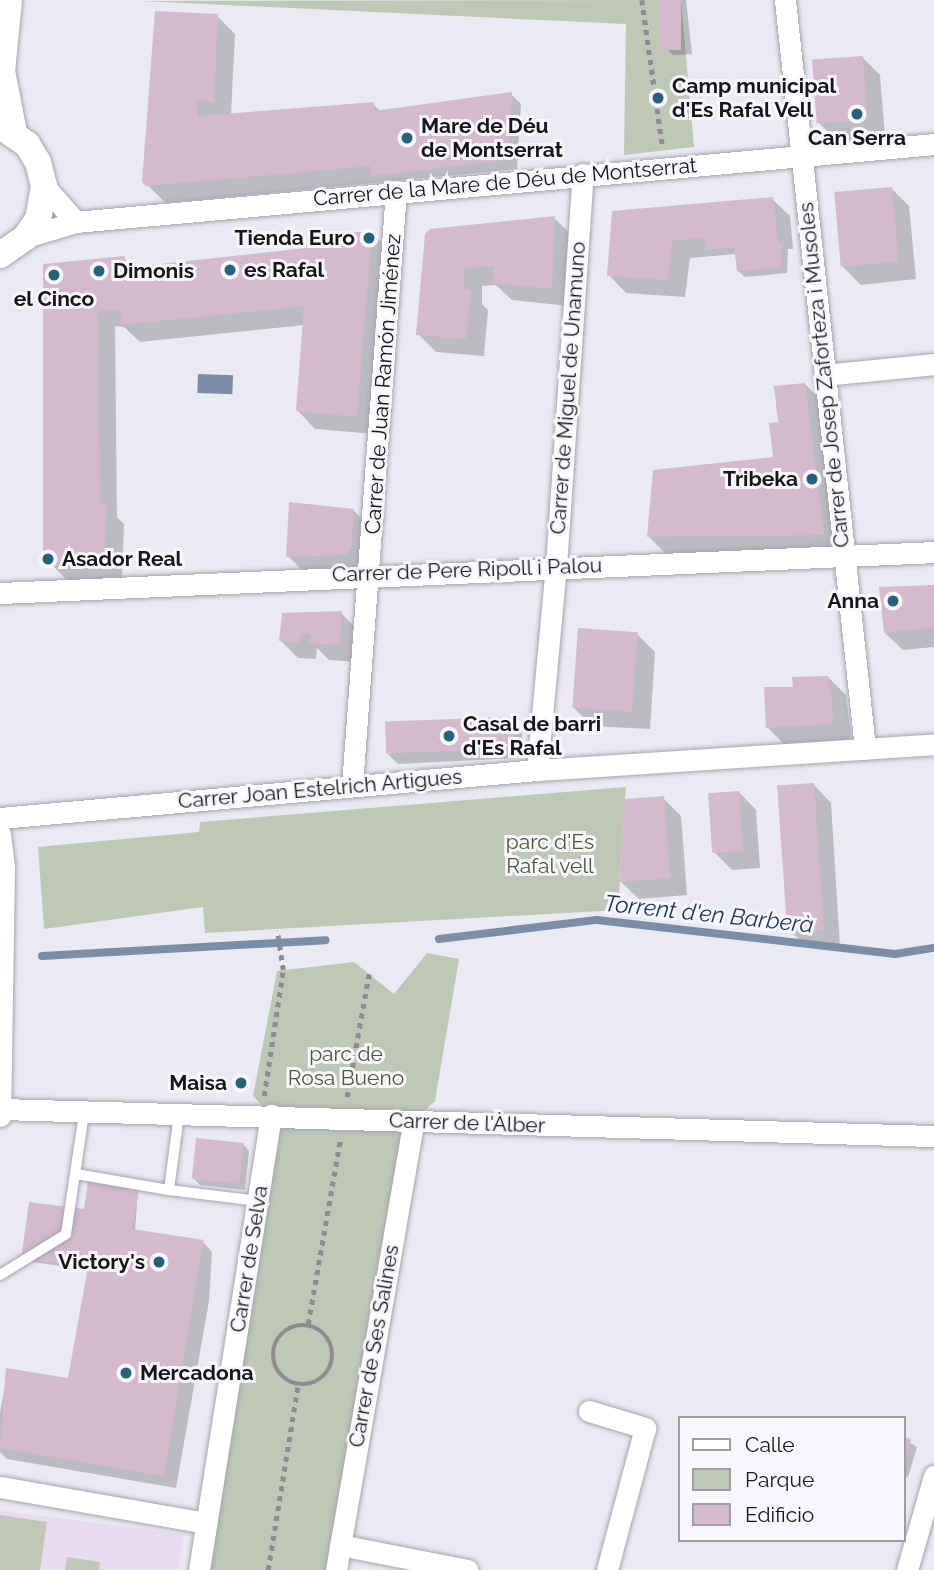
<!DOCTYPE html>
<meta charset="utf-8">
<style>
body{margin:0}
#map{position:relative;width:934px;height:1570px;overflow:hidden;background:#eaeaf3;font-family:Raleway,sans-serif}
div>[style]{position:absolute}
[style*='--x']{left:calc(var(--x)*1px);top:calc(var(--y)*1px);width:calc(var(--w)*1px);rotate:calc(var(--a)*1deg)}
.education>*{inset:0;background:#e8dcf0}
.green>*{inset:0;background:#c0c7b6}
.water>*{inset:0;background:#7c8ea5;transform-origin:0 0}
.shadow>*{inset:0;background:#0003}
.stream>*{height:8px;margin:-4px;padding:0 4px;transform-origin:4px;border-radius:4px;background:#7c8ea5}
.building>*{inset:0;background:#d3bacf;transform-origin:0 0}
.path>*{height:4.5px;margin-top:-2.25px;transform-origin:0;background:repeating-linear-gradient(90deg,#8c8c92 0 5px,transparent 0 10px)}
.path>.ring{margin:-2.25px;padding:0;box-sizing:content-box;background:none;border:4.5px solid #8c8c92;border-radius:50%}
.roads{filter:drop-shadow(0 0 2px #a5a5ae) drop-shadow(0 0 2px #a5a5ae)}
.service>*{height:10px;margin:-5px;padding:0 5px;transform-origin:5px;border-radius:5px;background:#fff}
.minor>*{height:21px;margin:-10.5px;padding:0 10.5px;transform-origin:10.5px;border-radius:10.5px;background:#fff}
.tertiary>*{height:26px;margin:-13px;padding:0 13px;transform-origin:13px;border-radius:13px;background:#fff}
.dots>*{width:19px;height:19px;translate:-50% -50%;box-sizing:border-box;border:4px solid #f8f7ff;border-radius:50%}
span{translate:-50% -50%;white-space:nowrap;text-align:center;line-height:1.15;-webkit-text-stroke:6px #f8f7ff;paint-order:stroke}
.poi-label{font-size:21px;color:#161619;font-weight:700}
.left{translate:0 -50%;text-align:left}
.right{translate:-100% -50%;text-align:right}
.street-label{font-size:21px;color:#161619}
.park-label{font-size:21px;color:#4b5b2e}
.water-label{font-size:23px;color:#193557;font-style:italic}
.legend{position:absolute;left:678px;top:1416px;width:228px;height:126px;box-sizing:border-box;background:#f8f7ff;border:2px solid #9e9da3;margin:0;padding:9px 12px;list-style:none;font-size:21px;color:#161619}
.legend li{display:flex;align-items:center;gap:14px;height:35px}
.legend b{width:35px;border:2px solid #9e9da3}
</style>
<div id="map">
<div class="education">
<div style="clip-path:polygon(0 1511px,184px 1534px,178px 1570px,0 1570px)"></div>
</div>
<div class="green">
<div style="clip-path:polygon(681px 0,694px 147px,624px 155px,626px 24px,142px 1px)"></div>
<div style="clip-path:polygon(626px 787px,618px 910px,205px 933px,203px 907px,44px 929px,38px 847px,199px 832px,200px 822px)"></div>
<div style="clip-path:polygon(427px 953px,459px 959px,435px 1101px,413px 1122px,336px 1570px,199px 1570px,271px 1115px,253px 1096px,277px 971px,354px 962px,394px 994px)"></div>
<div style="clip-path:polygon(0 1515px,47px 1522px,40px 1570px,0 1570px)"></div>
<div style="clip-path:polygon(67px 1557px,100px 1562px,99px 1570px,65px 1570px)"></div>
</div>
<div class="water">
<div style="left:198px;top:374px;width:35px;height:19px;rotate:2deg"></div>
</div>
<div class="shadow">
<div style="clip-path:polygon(662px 0,686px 0,692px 54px,673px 55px,667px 49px)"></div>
<div style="clip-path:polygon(217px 16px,235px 34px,231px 115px,373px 104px,381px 112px,511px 94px,521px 104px,517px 169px,166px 203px,144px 182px)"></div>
<div style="clip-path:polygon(862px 57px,880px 75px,885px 137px,838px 141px,820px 124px)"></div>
<div style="clip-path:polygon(891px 188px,909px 206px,916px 279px,861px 285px,843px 267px)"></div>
<div style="clip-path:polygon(772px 199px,790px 216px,793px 249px,788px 249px,787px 273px,745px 277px,738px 271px,736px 254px,690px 258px,685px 297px,626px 293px,609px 275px,613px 213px)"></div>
<div style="clip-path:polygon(554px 218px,573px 236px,569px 306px,512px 300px,496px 285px,482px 286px,482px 304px,488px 310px,484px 356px,436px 352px,418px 334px,427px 234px)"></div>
<div style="clip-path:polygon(372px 233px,389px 250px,375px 434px,315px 429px,298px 411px,304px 325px,140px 342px,124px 327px,115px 326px,117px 517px,124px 524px,122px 578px,67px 580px,49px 562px,45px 265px,124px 258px,135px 269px,308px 250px)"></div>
<div style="clip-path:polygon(805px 384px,823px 402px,841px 552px,666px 554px,649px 537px,775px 458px,780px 424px)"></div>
<div style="clip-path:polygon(353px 510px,371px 528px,369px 566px,306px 574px,288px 556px)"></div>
<div style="clip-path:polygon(934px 587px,934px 647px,903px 650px,885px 633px)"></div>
<div style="clip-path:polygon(341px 613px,359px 631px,357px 662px,329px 660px,317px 648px,316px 659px,298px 658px,280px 640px)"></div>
<div style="clip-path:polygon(637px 634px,655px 652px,650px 729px,592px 726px,574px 708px)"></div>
<div style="clip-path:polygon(828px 677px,846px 695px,851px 736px,848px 741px,785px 745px,767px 727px,795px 688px)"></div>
<div style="clip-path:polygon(512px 719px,522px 729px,523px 758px,398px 764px,388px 754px)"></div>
<div style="clip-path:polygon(814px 785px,831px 803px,840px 947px,804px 944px,786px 927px)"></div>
<div style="clip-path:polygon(739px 792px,756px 810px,760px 868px,732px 870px,714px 852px)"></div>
<div style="clip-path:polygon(663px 798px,681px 816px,687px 895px,639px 899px,621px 882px)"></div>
<div style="clip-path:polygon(243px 1144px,249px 1151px,245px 1190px,200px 1185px,194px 1179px)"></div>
<div style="clip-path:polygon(138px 1191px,135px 1231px,203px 1242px,212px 1252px,209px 1301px,176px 1488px,7px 1459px,0 1452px,0 1412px,8px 1370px,70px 1380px,89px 1270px,25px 1261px,85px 1211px)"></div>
<div style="clip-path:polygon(904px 1439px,917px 1447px,908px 1477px,904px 1476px)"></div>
</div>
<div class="stream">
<div style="--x:439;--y:939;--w:159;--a:-6.9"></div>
<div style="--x:597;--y:920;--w:300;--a:6.5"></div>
<div style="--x:895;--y:954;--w:39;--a:-9"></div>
<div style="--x:42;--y:956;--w:284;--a:-3.2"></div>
</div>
<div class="building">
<div style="left:660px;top:0;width:21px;height:50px"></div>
<div style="clip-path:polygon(155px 11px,218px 14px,214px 102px,196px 100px,198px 116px,374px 102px,374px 111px,512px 92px,508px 160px,370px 176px,371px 166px,146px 186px,142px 182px)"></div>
<div style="left:863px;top:56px;width:64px;height:51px;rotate:86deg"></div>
<div style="left:892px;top:187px;width:75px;height:58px;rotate:85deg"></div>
<div style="clip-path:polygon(773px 197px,778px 243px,782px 242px,781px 267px,737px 271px,734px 247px,706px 250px,705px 238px,672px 241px,668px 280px,607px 276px,612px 211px)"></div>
<div style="clip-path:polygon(555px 216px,552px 289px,492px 283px,494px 266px,465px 268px,464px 290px,471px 291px,466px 339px,416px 335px,425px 234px,430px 229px)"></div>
<div style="clip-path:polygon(372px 231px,357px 417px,296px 411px,304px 306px,120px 325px,121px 311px,98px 309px,100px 505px,107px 505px,104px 560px,47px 563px,43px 558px,43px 264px,125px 256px,124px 268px,306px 248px,308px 236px)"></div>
<div style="clip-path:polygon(805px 383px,824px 535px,647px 537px,653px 470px,773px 457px,769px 423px,778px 422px,774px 386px)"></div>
<div style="clip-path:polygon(289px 502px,354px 509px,351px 548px,345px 555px,286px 557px)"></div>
<div style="clip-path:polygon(934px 585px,934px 627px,884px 633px,879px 587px)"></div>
<div style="clip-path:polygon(342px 611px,340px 645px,309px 643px,310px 634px,300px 633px,299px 643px,279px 641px,282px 613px)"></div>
<div style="left:578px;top:628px;width:60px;height:80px;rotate:4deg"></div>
<div style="clip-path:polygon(828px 676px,834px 718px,830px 724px,766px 728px,764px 687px,793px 687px,792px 677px)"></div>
<div style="left:513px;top:717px;width:32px;height:128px;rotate:88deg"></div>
<div style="left:814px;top:783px;width:147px;height:37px;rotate:86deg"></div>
<div style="left:739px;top:791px;width:60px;height:31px;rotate:86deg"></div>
<div style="clip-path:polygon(664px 796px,670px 878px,620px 882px,625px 799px)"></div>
<div style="left:196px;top:1138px;width:48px;height:41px;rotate:6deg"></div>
<div style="clip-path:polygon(88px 1181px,139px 1189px,132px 1229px,204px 1240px,164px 1476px,0 1448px,6px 1368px,68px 1378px,88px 1267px,21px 1259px,29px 1202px,84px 1209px)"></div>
<div style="clip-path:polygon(904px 1437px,911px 1439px,905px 1462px,904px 1462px)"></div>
</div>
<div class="path">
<div style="--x:642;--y:0;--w:150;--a:82"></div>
<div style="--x:264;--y:1096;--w:127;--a:-81.4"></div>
<div style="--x:283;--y:970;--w:40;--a:-98.5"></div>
<div style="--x:347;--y:1097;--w:125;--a:-79.9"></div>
<div style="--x:308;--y:1324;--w:187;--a:-80.1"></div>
<div class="ring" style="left:273px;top:1325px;width:55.5px;height:55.5px"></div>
<div style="--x:268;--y:1570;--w:187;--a:-80.8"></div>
</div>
<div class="roads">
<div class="service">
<div style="--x:179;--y:1114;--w:77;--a:97.5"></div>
<div style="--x:169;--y:1190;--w:90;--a:7"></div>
<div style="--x:76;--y:1174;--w:94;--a:9.8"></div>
<div style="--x:0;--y:1275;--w:78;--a:-31.8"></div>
<div style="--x:66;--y:1234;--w:122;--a:-81.5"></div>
</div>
<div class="minor">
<div style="--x:785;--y:0;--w:753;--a:83.9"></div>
<div style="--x:44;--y:186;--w:48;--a:48.4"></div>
<div style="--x:26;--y:237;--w:52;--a:-16.7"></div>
<div style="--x:76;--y:222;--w:862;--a:-5.19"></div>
<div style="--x:824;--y:375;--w:111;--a:-5.7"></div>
<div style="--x:0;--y:593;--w:935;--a:-2.51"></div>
<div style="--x:537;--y:770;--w:205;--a:-84.7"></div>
<div style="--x:556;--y:566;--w:393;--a:-86.1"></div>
<div style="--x:352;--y:786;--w:597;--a:-85.77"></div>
<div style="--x:0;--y:818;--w:539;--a:-5.11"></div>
<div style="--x:537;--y:770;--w:398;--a:-3.7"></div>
<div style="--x:0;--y:834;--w:34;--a:83"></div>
<div style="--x:4;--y:868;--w:248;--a:90.9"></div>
<div style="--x:1;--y:1109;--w:933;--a:1.66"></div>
<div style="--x:589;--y:1411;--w:59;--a:16.9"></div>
<div style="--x:645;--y:1428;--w:147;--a:105"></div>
<div style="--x:0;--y:1487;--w:209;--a:9.9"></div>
<div style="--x:340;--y:1545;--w:130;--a:11.1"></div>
<div style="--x:199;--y:1570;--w:461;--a:-81"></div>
<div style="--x:336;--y:1570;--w:455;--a:-80.2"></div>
<div style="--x:907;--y:1570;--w:98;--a:-74"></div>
</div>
<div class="tertiary">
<div style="--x:9;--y:0;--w:71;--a:95.6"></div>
<div style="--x:2;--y:71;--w:63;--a:79"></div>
<div style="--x:0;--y:126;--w:32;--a:34"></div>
<div style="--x:27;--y:144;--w:21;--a:59"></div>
<div style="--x:38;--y:162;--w:25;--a:76"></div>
<div style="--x:44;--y:186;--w:34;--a:100"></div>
<div style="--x:38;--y:219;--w:22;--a:124"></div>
<div style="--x:26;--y:237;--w:32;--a:145"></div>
</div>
</div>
<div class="dots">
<div style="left:658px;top:98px;background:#27627a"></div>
<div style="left:857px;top:114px;background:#27627a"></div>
<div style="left:407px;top:138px;background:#27627a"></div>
<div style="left:369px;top:238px;background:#27627a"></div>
<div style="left:230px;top:270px;background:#27627a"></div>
<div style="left:99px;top:271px;background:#27627a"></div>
<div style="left:54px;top:275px;background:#27627a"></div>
<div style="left:812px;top:479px;background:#27627a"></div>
<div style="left:48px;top:559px;background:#27627a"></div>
<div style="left:893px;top:601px;background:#27627a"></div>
<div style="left:449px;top:736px;background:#27627a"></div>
<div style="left:241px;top:1083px;background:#27627a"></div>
<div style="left:159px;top:1262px;background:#27627a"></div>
<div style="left:126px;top:1373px;background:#27627a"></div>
</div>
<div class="poi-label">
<span class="left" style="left:672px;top:98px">Camp municipal<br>d'Es Rafal Vell</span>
<span class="left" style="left:421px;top:138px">Mare de Déu<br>de Montserrat</span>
<span style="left:857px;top:138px">Can Serra</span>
<span class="right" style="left:355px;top:238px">Tienda Euro</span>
<span class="left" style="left:244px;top:270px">es Rafal</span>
<span class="left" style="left:113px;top:271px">Dimonis</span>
<span style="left:54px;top:299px">el Cinco</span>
<span class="right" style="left:798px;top:479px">Tribeka</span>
<span class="left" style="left:62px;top:559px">Asador Real</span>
<span class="right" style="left:879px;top:601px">Anna</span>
<span class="left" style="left:463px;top:736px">Casal de barri<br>d'Es Rafal</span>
<span class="right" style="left:227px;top:1083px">Maisa</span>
<span class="right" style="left:145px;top:1262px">Victory's</span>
<span class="left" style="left:140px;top:1373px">Mercadona</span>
</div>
<div class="street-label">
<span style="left:505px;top:182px;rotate:-5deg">Carrer de la Mare de Déu de Montserrat</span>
<span style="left:824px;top:375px;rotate:-96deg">Carrer de Josep Zaforteza i Musoles</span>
<span style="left:383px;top:384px;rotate:-86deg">Carrer de Juan Ramón Jiménez</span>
<span style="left:568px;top:388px;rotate:-86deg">Carrer de Miguel de Unamuno</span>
<span style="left:467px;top:570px;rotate:-2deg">Carrer de Pere Ripoll i Palou</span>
<span style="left:320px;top:789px;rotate:-5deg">Carrer Joan Estelrich Artigues</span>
<span style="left:467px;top:1123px;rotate:2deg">Carrer de l'Àlber</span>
<span style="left:249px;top:1259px;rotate:-81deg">Carrer de Selva</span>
<span style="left:374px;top:1346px;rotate:-80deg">Carrer de Ses Salines</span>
</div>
<div class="park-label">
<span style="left:550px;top:854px">parc d'Es<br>Rafal vell</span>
<span style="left:346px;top:1066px">parc de<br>Rosa Bueno</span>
</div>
<div class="water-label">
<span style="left:709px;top:914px;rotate:6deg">Torrent d'en Barberà</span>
</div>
<ul class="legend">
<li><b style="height:9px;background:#fff"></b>Calle</li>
<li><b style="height:19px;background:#c0c7b6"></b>Parque</li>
<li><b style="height:19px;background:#d3bacf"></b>Edificio</li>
</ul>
</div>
